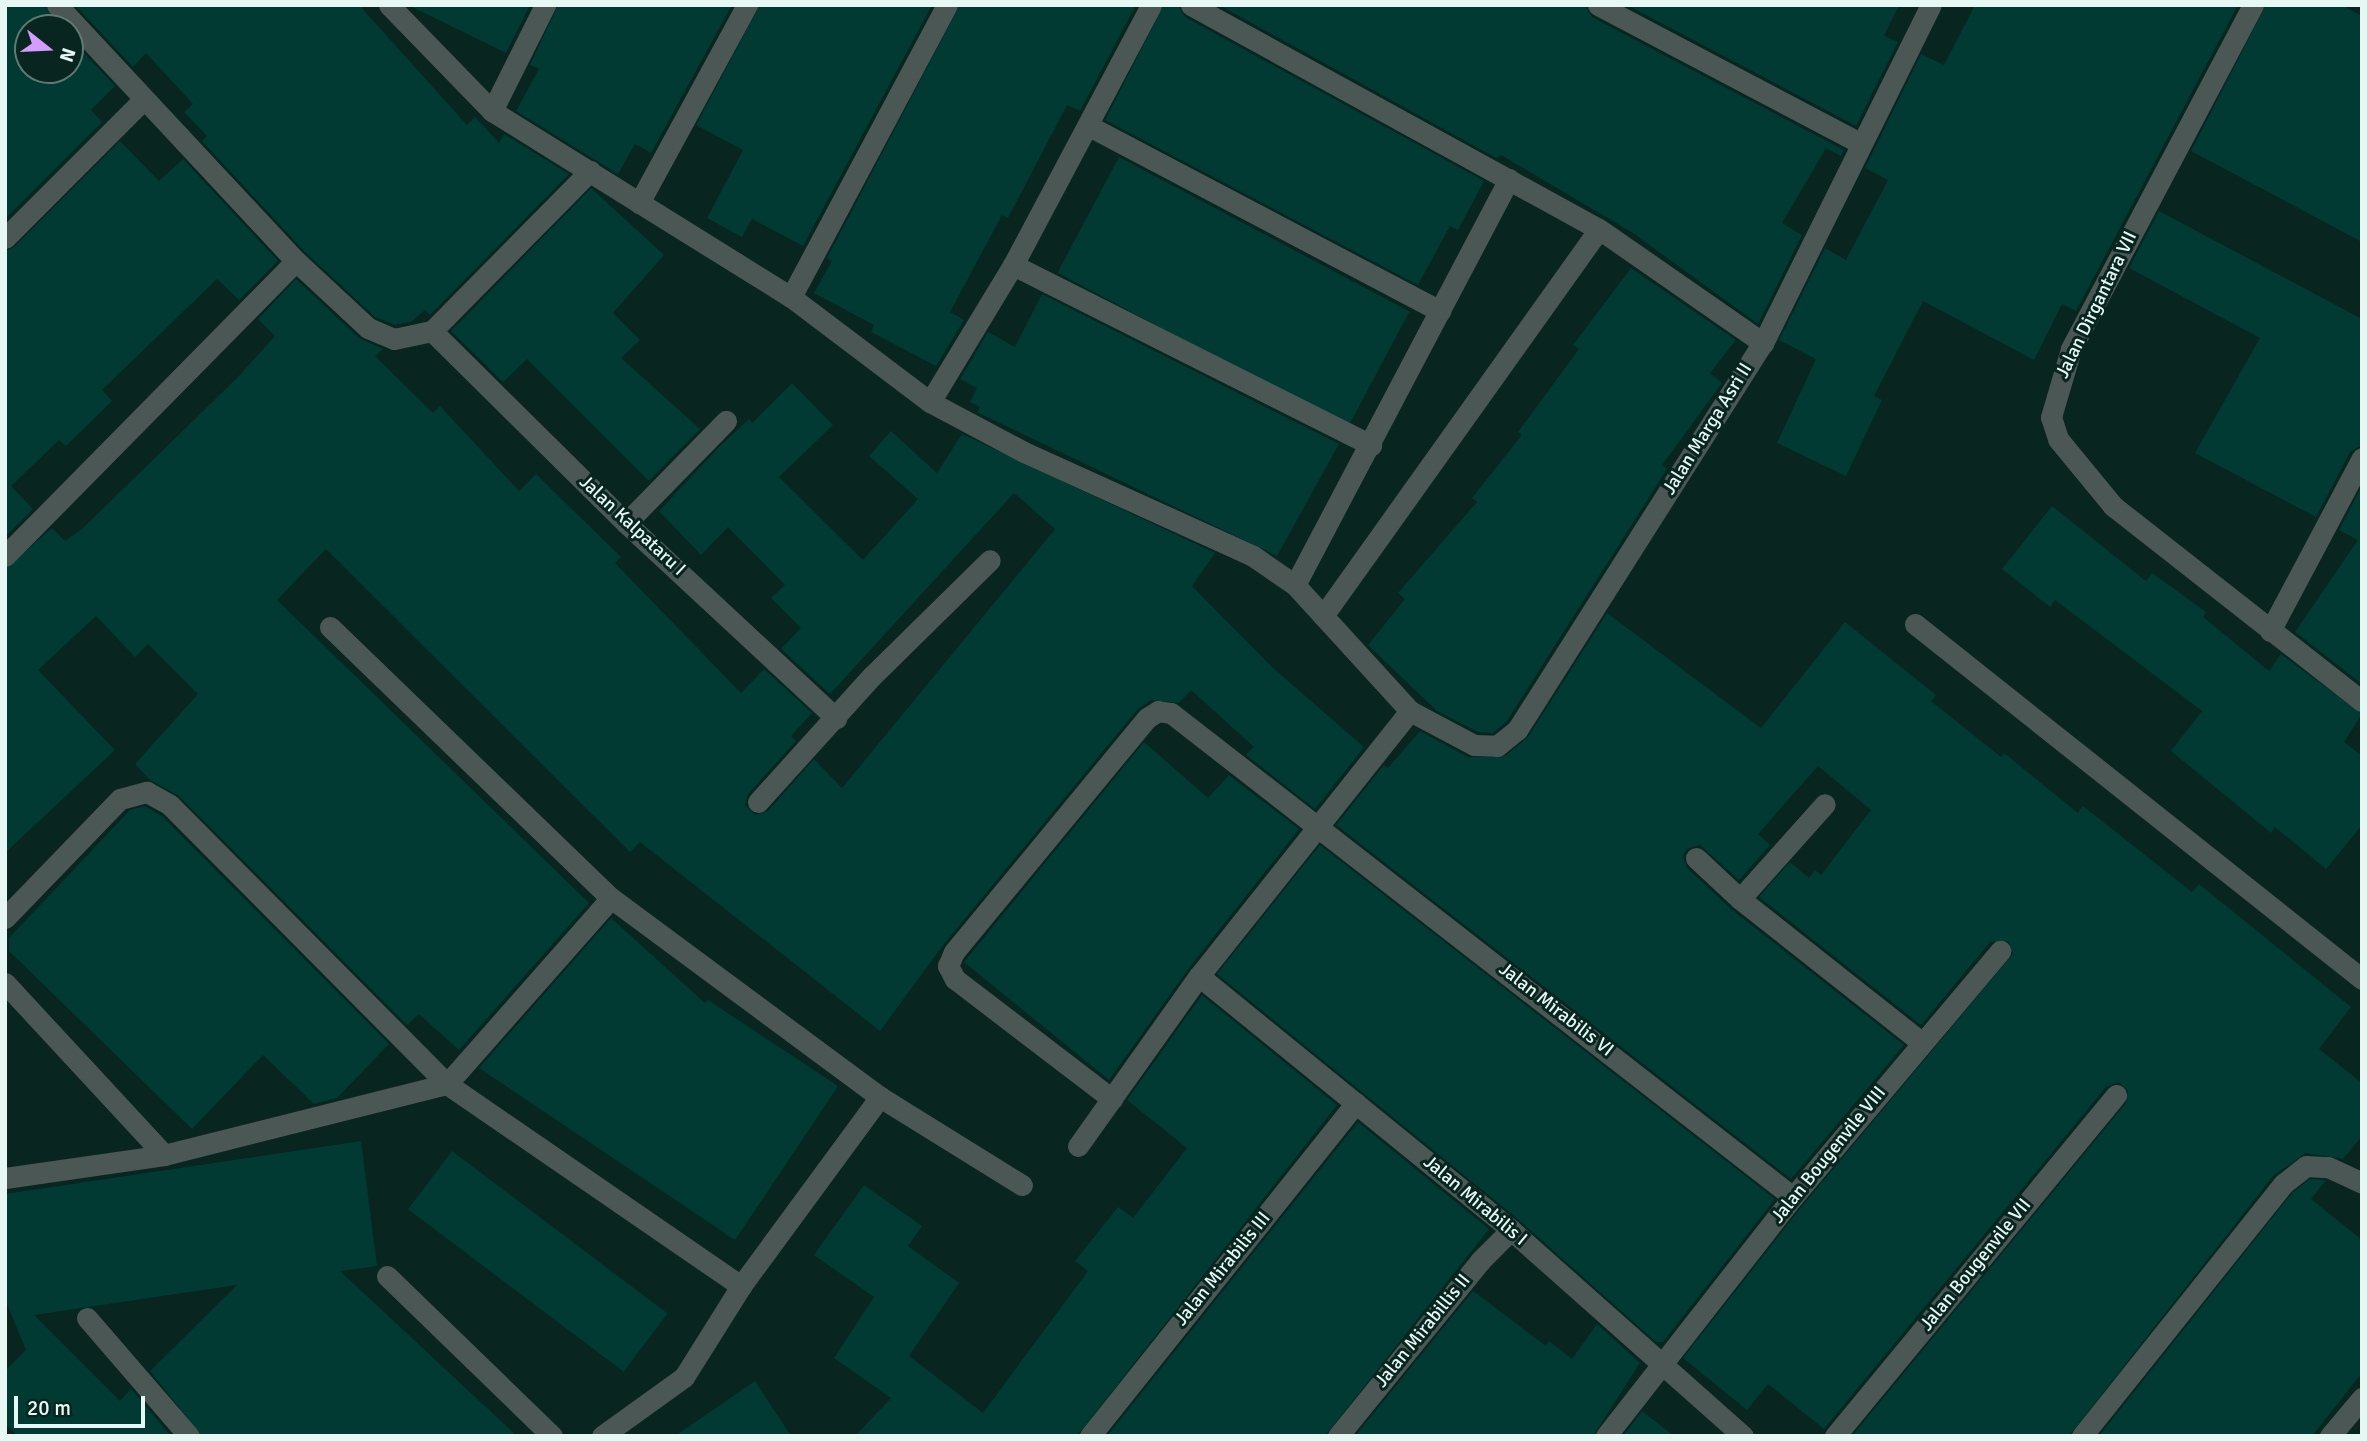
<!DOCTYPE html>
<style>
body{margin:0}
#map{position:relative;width:2367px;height:1441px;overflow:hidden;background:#082520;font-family:Signika,sans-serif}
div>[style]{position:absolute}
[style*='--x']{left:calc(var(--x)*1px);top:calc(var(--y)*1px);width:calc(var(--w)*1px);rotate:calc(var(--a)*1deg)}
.building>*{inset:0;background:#003a32;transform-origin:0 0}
.minor>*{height:21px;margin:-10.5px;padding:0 10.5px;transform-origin:10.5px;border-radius:10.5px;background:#4b5754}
span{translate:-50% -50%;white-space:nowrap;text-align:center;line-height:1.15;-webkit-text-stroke:6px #082520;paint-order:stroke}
.street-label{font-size:19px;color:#e7f8f4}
.frame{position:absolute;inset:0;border:7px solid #e7f8f4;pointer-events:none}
.north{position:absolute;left:14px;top:14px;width:70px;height:70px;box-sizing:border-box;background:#082520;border:2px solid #617975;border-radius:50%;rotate:108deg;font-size:19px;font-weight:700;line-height:28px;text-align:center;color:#e7f8f4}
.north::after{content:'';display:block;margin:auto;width:24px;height:32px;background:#d49cfb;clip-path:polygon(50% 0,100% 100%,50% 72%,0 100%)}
.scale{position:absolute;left:14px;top:1396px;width:131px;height:32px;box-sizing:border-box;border:4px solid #e7f8f4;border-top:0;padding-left:9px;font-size:21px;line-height:24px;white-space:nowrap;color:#e7f8f4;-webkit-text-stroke:5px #082520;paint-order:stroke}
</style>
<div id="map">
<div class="building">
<div style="clip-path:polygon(5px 5px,44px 5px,61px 28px,28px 28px,28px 70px,70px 70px,70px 38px,115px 86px,91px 110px,102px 122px,5px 219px)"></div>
<div style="clip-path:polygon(75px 5px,359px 5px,467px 125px,475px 117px,499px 143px,504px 134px,569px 174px,430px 315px,425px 310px,411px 322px,395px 325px,375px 317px,305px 252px,202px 141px,207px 136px,184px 112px,193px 104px,146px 53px,133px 67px)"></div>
<div style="clip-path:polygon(408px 5px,530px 5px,506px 53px)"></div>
<div style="clip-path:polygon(558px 5px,732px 5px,651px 153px,635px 144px,618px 174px,516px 111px,539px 69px,530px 65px)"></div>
<div style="clip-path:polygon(760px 5px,932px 5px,803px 246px,752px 219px,742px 237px,707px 218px,743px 150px,696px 125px)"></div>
<div style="clip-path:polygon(960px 5px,1136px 5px,1080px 111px,1067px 105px,1008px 218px,1002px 215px,950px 312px,964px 320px,936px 366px,871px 332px,874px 325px,814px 293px,832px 261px,827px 258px)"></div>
<div style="clip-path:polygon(1164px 5px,1178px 5px,1185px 17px,1484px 181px,1458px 230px,1450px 226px,1418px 285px,1105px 120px)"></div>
<div style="clip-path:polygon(1219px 5px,1585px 5px,1592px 17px,1844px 150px,1841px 156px,1826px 148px,1782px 223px,1802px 235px,1758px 324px,1633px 233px,1501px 155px,1496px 158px)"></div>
<div style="clip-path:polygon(1627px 5px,1899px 5px,1884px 36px,1898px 42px,1856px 126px)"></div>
<div style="clip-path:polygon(1975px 5px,2238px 5px,2076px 311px,2062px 304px,2034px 360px,1923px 301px,1874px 396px,1882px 400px,1846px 476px,1777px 443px,1816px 359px,1779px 340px,1825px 248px,1846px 260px,1888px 180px,1865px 168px,1921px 54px,1944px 65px)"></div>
<div style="clip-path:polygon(2266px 5px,2341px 5px,2362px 16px,2362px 242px,2191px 151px)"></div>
<div style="clip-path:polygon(120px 141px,159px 181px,183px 159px,278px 261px,239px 300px,217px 279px,102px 390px,112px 401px,66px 446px,59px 440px,11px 486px,33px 509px,5px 537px,5px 251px,14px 247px)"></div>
<div style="left:1119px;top:157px;width:329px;height:131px;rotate:28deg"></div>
<div style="clip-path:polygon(591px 188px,664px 255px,613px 313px,640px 340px,621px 358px,700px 429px,649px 481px,527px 359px,503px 382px,451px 331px)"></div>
<div style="clip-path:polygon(2159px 211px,2362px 319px,2362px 445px,2350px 452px,2316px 517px,2195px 453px,2260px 338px,2129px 268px)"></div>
<div style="clip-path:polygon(1631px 268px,1736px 340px,1710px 373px,1722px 383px,1662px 465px,1667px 469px,1507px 721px,1493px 733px,1478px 732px,1437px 711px,1368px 645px,1405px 599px,1398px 593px,1477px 502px,1472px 498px,1522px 435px,1518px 432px,1579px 349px,1573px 345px)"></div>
<div style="clip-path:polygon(296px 279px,359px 338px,383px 349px,375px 356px,433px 413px,440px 406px,519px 491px,536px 474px,621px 557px,615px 563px,741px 693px,764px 669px,812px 713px,791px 736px,796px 741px,748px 794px,745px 805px,755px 815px,768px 811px,814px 759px,842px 788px,1055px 529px,1014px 493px,830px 694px,781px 649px,801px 628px,771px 598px,785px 585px,728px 527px,701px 555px,659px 511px,719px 447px,749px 419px,752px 423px,792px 383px,833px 425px,779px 477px,863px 560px,918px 499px,869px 456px,891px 431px,937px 473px,962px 434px,1215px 553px,1192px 586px,1273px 668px,1364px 747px,1315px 809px,1246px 755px,1254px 747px,1191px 690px,1179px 703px,1151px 700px,1137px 710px,944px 944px,880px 1031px,640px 842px,630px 852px,326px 549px,277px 600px,589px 903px,459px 1050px,419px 1014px,407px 1025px,179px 796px,150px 780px,135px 764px,198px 694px,148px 644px,135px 657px,96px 616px,38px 670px,115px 750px,5px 853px,5px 569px,52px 528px,65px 541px,82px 529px,238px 377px,275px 336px,258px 319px)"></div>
<div style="clip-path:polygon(1042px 294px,1339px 444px,1277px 556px,977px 412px,980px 407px,970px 402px,977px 388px,960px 379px,988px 332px,1015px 347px)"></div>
<div style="clip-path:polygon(2362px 486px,2362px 684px,2295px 632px,2358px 540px,2339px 530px)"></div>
<div style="clip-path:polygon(2052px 506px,2146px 581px,2152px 573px,2206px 612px,2203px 617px,2269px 671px,2281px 654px,2362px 714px,2344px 742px,2362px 756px,2362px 825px,2326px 869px,2275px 827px,2271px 833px,2171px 751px,2202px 711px,2055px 600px,2050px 607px,2002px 569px)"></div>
<div style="clip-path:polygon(1607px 613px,1761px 728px,1845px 622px,1936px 695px,1931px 701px,2001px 757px,2004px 753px,2078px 813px,2083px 806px,2192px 892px,2199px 884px,2351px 1007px,2319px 1049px,2362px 1083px,2362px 1136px,2343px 1159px,2306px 1153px,2273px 1176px,2069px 1436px,1852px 1436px,2126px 1103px,2128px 1091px,2119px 1082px,2106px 1087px,1824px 1429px,1768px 1384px,1747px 1410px,1683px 1358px,1803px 1205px,2013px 954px,2008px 941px,1990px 942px,1921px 1025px,1759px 897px,1790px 862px,1809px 878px,1815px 870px,1821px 875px,1871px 810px,1818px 766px,1758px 834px,1770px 845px,1739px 880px,1700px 845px,1687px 849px,1683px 856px,1687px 868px,1731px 909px,1904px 1045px,1791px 1179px,1336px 825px,1384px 765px,1388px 768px,1420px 731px,1468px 757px,1505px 756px,1528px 737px)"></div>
<div style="clip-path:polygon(1144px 742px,1208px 798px,1229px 775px,1299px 829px,1189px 968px,1109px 1080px,964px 962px)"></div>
<div style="clip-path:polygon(145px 806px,162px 816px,389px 1044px,337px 1098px,314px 1104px,263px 1055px,192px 1129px,9px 951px,9px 938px,130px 810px)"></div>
<div style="clip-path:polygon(1320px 845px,1775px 1199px,1663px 1342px,1656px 1342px,1519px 1220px,1217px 974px)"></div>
<div style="clip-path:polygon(611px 918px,705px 1003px,708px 1000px,838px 1086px,735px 1240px,479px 1068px)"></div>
<div style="clip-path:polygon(1202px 995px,1337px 1105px,1077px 1436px,855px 1436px,891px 1398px,834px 1358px,874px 1297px,814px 1255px,864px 1185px,922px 1226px,908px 1246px,959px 1283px,909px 1356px,983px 1413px,1088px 1271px,1075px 1261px,1118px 1207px,1133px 1218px,1187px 1148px,1127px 1100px)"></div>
<div style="clip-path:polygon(1358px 1122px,1489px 1229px,1325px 1436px,1107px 1436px)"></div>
<div style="clip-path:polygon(361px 1141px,377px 1266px,340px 1271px,517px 1436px,202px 1436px,150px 1371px,237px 1285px,34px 1315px,120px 1401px,131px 1389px,171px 1436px,18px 1436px,5px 1423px,5px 1371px,26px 1350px,5px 1299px,5px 1194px)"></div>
<div style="left:452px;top:1151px;width:270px;height:73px;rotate:37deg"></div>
<div style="clip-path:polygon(2310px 1179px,2326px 1180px,2311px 1199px,2362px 1240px,2362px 1373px,2312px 1436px,2099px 1436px,2292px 1193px)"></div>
<div style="clip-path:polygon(1473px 1291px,1546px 1346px,1549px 1341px,1572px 1359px,1597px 1324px,1640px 1363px,1593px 1436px,1355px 1436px)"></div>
<div style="clip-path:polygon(755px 1381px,791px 1436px,675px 1436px)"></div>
<div style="clip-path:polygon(1642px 1411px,1674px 1436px,1623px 1436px)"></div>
</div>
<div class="minor">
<div style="--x:57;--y:5;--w:350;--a:47"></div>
<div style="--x:296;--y:261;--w:98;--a:42.9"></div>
<div style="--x:368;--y:328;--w:28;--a:23"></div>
<div style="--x:394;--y:339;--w:39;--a:-12"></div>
<div style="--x:432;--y:331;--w:225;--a:-45.4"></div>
<div style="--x:389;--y:5;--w:148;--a:45.8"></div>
<div style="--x:492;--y:111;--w:352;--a:31.9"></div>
<div style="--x:791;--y:297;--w:174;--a:37.1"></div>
<div style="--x:930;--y:402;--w:106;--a:28"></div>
<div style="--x:1024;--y:452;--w:252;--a:24.4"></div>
<div style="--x:1253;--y:556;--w:51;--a:34.6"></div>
<div style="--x:1295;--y:585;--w:171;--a:47.6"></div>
<div style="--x:1410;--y:711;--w:72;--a:28"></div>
<div style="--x:1474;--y:745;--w:23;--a:2"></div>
<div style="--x:1497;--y:746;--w:26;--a:-39"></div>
<div style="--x:1517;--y:730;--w:459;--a:-57.6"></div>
<div style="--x:1763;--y:343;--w:377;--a:-63.6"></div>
<div style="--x:1191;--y:5;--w:465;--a:28.8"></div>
<div style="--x:1599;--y:229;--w:200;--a:34.8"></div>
<div style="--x:1598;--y:5;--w:296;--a:27.8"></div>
<div style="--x:2253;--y:5;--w:389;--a:117.9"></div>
<div style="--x:2071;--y:349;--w:71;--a:106.4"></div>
<div style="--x:2051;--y:417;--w:23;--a:72"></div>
<div style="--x:2058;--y:439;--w:87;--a:50.6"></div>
<div style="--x:2113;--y:506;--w:316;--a:38.1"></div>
<div style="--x:492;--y:111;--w:119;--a:-63.4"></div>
<div style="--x:1089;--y:126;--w:397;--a:27.8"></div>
<div style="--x:639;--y:203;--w:226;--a:-61.4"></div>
<div style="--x:5;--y:238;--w:195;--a:-45"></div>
<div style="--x:1013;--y:265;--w:401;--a:26.7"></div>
<div style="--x:791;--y:297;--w:331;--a:-61.9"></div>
<div style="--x:432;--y:331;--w:273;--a:44.7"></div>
<div style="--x:626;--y:523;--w:287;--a:42.9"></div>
<div style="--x:930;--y:402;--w:160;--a:-58.8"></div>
<div style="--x:1013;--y:265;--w:294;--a:-62"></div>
<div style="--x:626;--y:523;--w:143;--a:-45.6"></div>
<div style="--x:5;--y:556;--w:414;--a:-45.4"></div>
<div style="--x:1295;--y:585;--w:459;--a:-62.2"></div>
<div style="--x:1323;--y:616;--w:475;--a:-54.5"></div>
<div style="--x:1915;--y:624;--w:571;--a:38.46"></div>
<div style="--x:330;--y:627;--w:390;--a:44"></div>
<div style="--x:611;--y:898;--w:335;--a:36.5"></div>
<div style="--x:880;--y:1097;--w:167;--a:31.8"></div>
<div style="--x:2270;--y:631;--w:196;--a:-62"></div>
<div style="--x:758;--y:802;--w:170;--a:-47.9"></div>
<div style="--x:872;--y:676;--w:165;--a:-44.5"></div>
<div style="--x:1696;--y:858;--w:60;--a:43"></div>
<div style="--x:1740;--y:899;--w:231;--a:38.3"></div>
<div style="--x:1740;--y:899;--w:127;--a:-48.2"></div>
<div style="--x:5;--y:918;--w:165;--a:-46"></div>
<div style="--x:120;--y:799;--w:28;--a:-15"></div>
<div style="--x:147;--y:792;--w:26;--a:29"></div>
<div style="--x:170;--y:805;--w:393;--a:45.2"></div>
<div style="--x:447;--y:1084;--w:357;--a:34.5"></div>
<div style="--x:1199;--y:976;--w:402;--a:39.1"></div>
<div style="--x:1511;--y:1230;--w:310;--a:41.6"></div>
<div style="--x:5;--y:983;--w:234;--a:47.2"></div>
<div style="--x:1112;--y:1099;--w:198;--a:-142.6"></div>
<div style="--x:955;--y:979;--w:15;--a:-118"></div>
<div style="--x:948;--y:966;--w:15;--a:-67"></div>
<div style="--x:954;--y:952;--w:303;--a:-50.5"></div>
<div style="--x:1147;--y:718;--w:13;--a:-32"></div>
<div style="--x:1158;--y:711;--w:13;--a:9"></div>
<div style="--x:1171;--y:713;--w:788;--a:37.89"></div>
<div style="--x:1078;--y:1146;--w:209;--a:-54.6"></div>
<div style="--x:1199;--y:976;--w:339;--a:-51.5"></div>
<div style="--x:5;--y:1178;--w:161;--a:-8.2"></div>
<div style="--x:164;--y:1155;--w:292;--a:-14.1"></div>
<div style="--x:447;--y:1084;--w:248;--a:-48.6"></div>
<div style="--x:387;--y:1276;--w:230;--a:44.1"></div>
<div style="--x:87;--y:1318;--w:156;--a:49.2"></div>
<div style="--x:602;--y:1436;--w:101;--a:-35.7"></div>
<div style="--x:684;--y:1377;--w:107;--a:-57.9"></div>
<div style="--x:741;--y:1286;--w:235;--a:-53.7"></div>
<div style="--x:1090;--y:1436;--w:426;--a:-51.4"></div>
<div style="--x:1338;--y:1436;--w:225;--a:-50.9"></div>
<div style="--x:1480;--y:1261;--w:44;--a:-45"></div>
<div style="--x:1606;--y:1436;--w:303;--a:-52"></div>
<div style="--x:1793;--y:1197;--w:322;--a:-49.9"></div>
<div style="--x:1835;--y:1436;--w:442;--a:-50.5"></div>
<div style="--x:2082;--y:1436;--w:322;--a:-51.4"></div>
<div style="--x:2283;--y:1184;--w:29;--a:-38"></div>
<div style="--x:2306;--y:1166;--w:22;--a:3"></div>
<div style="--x:2328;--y:1167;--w:38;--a:25"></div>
<div style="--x:2330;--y:1436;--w:50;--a:-49.9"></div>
</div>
<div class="street-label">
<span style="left:2097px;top:305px;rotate:-64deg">Jalan Dirgantara VII</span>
<span style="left:1708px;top:429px;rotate:-58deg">Jalan Marga Asri II</span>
<span style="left:632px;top:526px;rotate:43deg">Jalan Kalpataru I</span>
<span style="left:1556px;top:1010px;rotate:38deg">Jalan Mirabilis VI</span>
<span style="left:1829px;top:1155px;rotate:-51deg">Jalan Bougenvile VIII</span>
<span style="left:1475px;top:1201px;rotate:40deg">Jalan Mirabilis I</span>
<span style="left:1976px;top:1265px;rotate:-51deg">Jalan Bougenvile VII</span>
<span style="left:1223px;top:1269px;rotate:-51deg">Jalan Mirabilis III</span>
<span style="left:1423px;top:1331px;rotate:-51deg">Jalan Mirabillis II</span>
</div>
<div class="frame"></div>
<div class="north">N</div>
<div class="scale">20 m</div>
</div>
